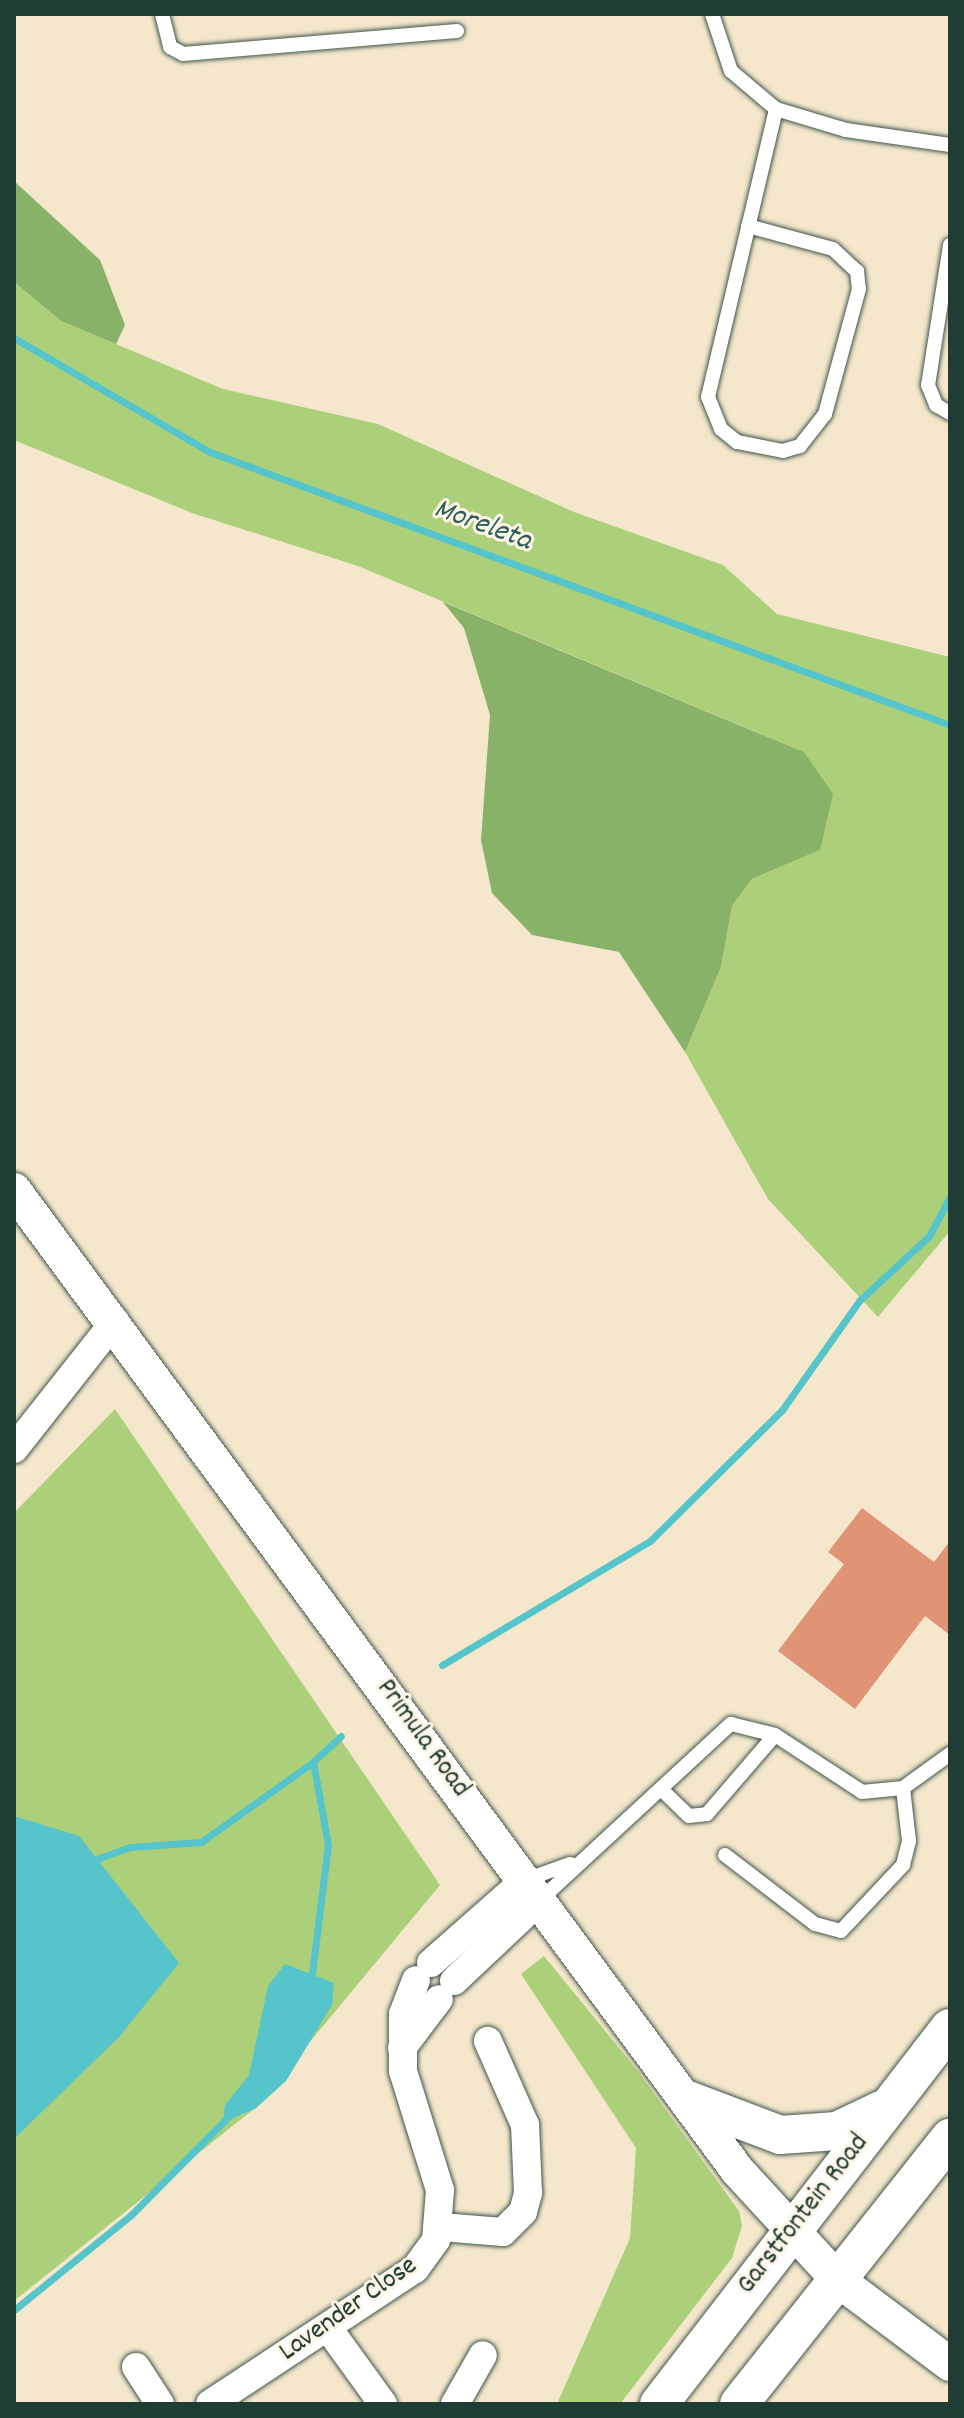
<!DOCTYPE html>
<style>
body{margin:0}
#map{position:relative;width:964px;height:2418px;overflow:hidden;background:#f4e7cc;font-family:Dekko,sans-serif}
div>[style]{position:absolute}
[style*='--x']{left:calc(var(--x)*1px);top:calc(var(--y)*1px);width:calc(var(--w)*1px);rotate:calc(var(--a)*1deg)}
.green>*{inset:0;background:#acd079}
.forest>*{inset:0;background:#89b269}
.water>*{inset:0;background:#56c4cb}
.stream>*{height:7px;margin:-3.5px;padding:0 3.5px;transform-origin:3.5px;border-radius:3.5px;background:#56c4cb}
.building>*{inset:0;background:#e09475}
.roads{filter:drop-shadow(0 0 2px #3f564b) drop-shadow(0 0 2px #3f564b)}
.service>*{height:14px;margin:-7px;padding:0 7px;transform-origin:7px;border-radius:7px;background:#fff}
.minor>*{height:28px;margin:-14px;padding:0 14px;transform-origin:14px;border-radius:14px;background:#fff}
.tertiary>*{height:34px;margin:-17px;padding:0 17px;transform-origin:17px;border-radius:17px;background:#fff}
.secondary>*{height:38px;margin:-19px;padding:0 19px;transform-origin:19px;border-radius:19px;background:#fff}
span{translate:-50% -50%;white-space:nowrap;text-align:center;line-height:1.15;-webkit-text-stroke:6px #fcf5e5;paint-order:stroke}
.street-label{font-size:28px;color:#1f3d34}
.water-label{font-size:30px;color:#2d5f5a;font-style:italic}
.frame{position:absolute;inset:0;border:16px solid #1f3d34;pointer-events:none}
</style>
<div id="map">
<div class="green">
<div style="clip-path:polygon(14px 282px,61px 321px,223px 389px,378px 424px,574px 512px,723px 565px,777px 614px,950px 657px,950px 1231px,878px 1317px,768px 1199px,685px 1052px,721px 967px,732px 906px,752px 879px,820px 850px,804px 752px,358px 566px,192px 513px,14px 440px)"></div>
<div style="clip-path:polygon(115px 1409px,440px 1885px,255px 2108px,14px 2301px,14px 1513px)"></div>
<div style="clip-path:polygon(544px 1956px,637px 2070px,739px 2211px,742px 2226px,732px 2258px,620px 2404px,557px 2404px,630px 2238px,636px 2148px,521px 1974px)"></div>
</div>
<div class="forest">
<div style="clip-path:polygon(14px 181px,100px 260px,125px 325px,116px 344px,61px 321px,14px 282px)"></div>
<div style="clip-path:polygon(443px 602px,804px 752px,833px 794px,820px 850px,752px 879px,732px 906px,721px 967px,685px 1052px,619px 952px,532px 935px,492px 893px,481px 840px,490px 715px,464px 628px)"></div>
</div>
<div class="water">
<div style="clip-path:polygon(14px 1816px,79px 1836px,179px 1963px,119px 2037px,14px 2139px)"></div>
<div style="clip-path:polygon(285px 1964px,334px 1983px,332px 2005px,286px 2081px,255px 2109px,223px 2122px,225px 2105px,249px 2075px,268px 1986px)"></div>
</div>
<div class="stream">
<div style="--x:14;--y:338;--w:227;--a:30.2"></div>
<div style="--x:210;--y:452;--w:789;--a:20.25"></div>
<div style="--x:442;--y:1665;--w:242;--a:-30.8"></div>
<div style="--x:650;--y:1541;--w:186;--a:-44.8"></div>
<div style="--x:782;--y:1410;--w:135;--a:-54.7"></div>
<div style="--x:860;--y:1300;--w:94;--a:-42.8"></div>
<div style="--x:929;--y:1236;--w:44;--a:-61.7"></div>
<div style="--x:94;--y:1860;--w:38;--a:-20"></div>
<div style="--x:130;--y:1847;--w:71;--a:-4"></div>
<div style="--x:201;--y:1842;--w:138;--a:-35.5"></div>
<div style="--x:311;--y:1981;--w:137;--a:-82.9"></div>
<div style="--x:328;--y:1845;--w:84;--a:-100.2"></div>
<div style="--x:313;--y:1762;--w:38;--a:-43"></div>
<div style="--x:14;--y:2310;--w:151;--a:-39.1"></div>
<div style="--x:131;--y:2215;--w:139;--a:-45.3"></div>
</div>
<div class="building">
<div style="clip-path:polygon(862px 1508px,934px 1562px,950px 1541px,950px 1635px,925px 1616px,855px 1709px,778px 1651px,844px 1564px,828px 1552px)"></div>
</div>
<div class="roads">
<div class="service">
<div style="--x:162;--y:14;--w:34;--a:76"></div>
<div style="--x:170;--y:47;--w:15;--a:28"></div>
<div style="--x:183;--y:54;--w:275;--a:-4.8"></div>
<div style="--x:712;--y:14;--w:60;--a:71.6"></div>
<div style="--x:731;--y:71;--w:59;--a:40.2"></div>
<div style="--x:776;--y:109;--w:73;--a:16.7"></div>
<div style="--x:846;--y:130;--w:105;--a:8.2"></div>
<div style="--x:748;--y:226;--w:88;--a:15.1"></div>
<div style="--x:833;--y:249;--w:33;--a:43"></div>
<div style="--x:857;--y:271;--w:18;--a:84"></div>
<div style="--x:859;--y:289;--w:130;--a:105.2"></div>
<div style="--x:825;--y:414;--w:41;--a:128"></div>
<div style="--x:800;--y:446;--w:18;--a:164"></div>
<div style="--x:783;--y:451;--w:47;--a:-168.9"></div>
<div style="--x:737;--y:442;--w:21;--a:-141"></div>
<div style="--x:721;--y:429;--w:35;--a:-112"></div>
<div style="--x:708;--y:397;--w:296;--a:-76.7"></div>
<div style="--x:950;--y:245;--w:142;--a:98.9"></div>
<div style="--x:928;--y:385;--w:22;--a:68"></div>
<div style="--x:936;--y:405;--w:16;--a:30"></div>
<div style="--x:662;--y:1790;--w:37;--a:44"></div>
<div style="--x:689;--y:1816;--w:18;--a:-6"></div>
<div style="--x:707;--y:1814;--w:104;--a:-49.3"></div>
<div style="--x:725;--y:1855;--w:113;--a:37.5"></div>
<div style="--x:815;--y:1924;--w:27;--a:15"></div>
<div style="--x:841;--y:1931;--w:91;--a:-46.8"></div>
<div style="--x:903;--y:1865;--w:25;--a:-76"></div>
<div style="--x:909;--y:1841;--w:53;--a:-96.5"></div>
<div style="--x:525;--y:1880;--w:48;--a:-19.6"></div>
<div style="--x:540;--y:1900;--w:260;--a:-42.7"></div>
<div style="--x:731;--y:1724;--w:45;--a:14"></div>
<div style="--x:775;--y:1735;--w:104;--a:33.2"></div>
<div style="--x:862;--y:1792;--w:41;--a:-5.6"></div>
<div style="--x:903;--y:1788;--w:58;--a:-35.9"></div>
</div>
<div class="minor">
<div style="--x:14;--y:1449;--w:163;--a:-51.7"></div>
<div style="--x:431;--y:1963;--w:125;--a:-41.4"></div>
<div style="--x:454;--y:1981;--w:118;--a:-43.3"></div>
<div style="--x:402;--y:2048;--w:61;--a:-52.9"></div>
<div style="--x:441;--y:2227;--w:62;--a:4.6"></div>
<div style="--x:503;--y:2232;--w:28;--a:-45"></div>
<div style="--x:523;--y:2212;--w:20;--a:-75"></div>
<div style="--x:528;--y:2193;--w:68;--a:-92.5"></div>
<div style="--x:525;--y:2125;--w:92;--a:-113.8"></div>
<div style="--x:328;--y:2328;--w:94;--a:54.1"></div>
<div style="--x:136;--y:2367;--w:44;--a:57"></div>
<div style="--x:210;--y:2404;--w:245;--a:-33.4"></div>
<div style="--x:415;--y:2269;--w:36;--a:-54"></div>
<div style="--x:436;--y:2240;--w:50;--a:-85.4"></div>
<div style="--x:440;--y:2190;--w:125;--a:-107.3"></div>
<div style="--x:403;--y:2071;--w:57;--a:-90"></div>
<div style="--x:403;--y:2014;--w:36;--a:-69"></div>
<div style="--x:455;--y:2404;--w:56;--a:-60.3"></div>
</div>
<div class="tertiary">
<div style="--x:14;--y:1190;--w:1218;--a:53.58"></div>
<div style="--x:737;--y:2170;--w:149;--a:47.4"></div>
<div style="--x:838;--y:2280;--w:140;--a:36.9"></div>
</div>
<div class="secondary">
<div style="--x:688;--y:2100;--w:98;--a:20.8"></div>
<div style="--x:780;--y:2135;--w:57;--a:-4"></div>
<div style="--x:837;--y:2131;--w:49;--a:-25.5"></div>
<div style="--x:659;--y:2404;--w:475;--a:-52.3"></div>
<div style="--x:739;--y:2404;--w:340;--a:-51.6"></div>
</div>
</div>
<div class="street-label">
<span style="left:422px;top:1739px;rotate:54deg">Primula Road</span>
<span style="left:804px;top:2215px;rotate:-52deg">Garstfontein Road</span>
<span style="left:349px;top:2310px;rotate:-35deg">Lavender Close</span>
</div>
<div class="water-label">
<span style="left:482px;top:527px;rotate:20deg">Moreleta</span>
</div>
<div class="frame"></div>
</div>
